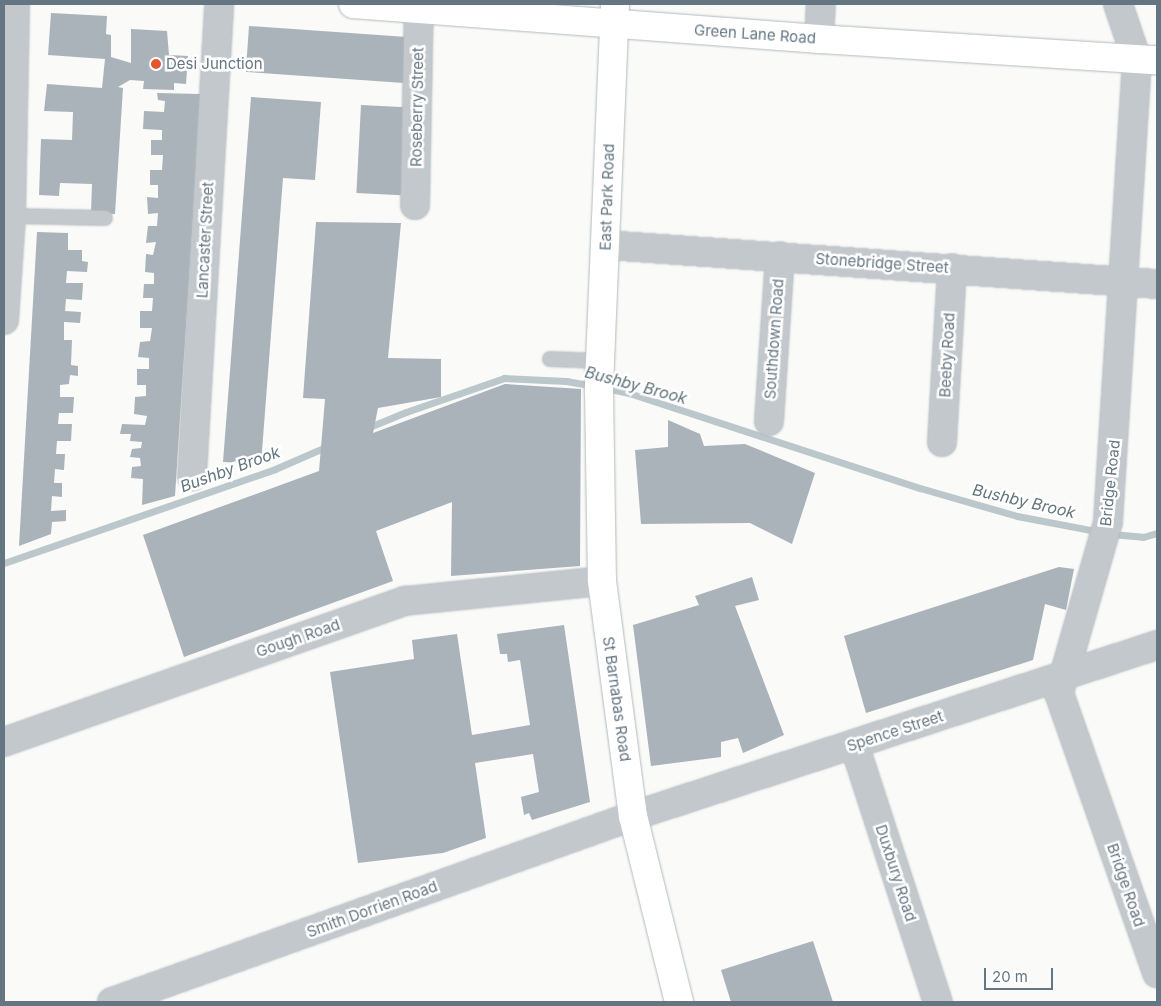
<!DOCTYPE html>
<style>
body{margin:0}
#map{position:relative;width:1161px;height:1006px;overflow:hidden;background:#fafaf8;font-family:Inter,sans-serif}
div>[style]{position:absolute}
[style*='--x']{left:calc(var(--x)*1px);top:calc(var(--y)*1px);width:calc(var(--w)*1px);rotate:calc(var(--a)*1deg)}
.stream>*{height:7px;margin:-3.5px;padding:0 3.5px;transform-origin:3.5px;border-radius:3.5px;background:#bbc7cb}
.building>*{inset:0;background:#aab3b9;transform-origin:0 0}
.roads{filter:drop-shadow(0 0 1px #b3babf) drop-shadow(0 0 1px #b3babf)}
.lane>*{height:14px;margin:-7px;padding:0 7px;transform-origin:7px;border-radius:7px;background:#c3c8cc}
.street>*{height:28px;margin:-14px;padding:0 14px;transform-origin:14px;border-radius:14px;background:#c3c8cc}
.secondary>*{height:28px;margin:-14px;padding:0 14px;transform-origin:14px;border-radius:14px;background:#fff}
.dots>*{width:14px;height:14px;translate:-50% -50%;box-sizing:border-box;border:2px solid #fff;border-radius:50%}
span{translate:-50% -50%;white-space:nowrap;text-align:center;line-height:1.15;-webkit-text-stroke:5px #fff;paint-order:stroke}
.street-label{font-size:15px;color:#657683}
.poi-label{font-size:15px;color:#657683}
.left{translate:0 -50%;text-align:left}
.water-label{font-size:16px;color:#60757c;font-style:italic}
.frame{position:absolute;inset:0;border:5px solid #657683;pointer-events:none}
.scale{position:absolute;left:984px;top:968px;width:69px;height:22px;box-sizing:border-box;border:2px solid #657683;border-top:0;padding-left:6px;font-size:15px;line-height:18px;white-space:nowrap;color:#657683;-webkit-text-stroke:4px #fff;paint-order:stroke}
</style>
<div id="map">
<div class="stream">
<div style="--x:605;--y:388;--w:25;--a:12"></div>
<div style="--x:629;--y:393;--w:306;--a:18.1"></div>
<div style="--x:920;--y:488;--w:101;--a:16.1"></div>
<div style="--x:1017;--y:516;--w:86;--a:10.8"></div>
<div style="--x:367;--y:428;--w:42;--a:-22.3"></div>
<div style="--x:406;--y:412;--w:104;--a:-19.1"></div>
<div style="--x:504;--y:378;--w:62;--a:2.8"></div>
<div style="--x:566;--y:381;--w:28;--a:10"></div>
<div style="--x:1111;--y:534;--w:32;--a:5"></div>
<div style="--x:1143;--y:537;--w:15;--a:-16"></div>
<div style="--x:4;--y:563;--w:287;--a:-19.1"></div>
<div style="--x:275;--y:469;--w:58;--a:-23.5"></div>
</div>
<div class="building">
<div style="clip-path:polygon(51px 13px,107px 16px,106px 34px,111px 35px,111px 57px,131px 63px,131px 29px,167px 31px,169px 55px,188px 56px,186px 84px,174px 83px,174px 90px,143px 89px,144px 81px,130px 80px,118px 87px,123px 88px,115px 214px,91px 213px,92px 184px,60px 183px,59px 196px,39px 195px,41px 139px,72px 140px,73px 112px,44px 111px,47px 84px,102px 88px,105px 59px,48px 55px)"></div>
<div style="left:249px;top:26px;width:162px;height:46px;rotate:4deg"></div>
<div style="clip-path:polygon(157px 93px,201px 94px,175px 496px,142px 505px,143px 479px,131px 478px,132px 467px,141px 466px,140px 458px,130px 457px,132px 449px,141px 448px,142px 442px,130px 441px,131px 434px,120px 434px,122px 424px,145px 425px,147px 416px,134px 414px,135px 397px,146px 396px,146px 385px,137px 385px,137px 369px,149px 369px,149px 358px,138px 357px,140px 342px,150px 341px,152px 328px,140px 328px,140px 311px,152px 311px,153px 298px,143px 298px,144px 284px,154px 284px,154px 273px,145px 272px,146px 254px,153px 255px,156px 242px,146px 243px,148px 226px,157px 226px,158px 213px,148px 214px,147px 197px,158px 198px,158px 185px,150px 185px,150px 170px,162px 170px,163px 155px,151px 155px,151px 140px,162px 140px,162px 130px,143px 129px,144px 111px,164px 112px,165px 101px,158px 100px)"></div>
<div style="clip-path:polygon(251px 97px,321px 102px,315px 180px,283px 178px,261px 464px,223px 462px)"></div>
<div style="left:361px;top:105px;width:45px;height:88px;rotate:3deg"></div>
<div style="clip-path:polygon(316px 222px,401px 223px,388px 358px,441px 359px,441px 397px,378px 408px,373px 433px,505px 384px,581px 389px,580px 566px,451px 576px,452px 502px,376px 531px,393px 581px,184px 657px,143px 535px,319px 471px,325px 399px,303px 398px)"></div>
<div style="clip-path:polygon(37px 232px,68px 233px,68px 250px,82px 250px,82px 261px,88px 262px,87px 272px,67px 271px,66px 283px,83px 283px,82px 300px,66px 299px,65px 311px,81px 312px,80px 323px,64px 322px,64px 340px,72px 340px,71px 365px,78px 366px,78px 376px,70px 375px,69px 384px,60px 385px,60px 397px,74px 397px,73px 413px,59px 413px,58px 424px,72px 424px,71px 441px,57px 441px,56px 454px,65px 454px,64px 470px,55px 469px,54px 483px,62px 483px,62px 497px,52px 496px,51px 511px,66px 510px,66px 521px,52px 522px,51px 534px,19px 546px)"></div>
<div style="clip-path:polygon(668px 420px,700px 434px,704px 446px,745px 444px,815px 473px,792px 544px,750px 523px,641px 524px,635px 450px,668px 447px)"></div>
<div style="clip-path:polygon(1059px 567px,1074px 569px,1066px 610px,1045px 604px,1033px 660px,866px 713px,844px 636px)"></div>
<div style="clip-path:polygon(752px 577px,759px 600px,735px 606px,784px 735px,743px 753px,738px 738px,721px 742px,721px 757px,651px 766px,633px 625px,699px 605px,695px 596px)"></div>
<div style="clip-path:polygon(564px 625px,590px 802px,532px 820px,529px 813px,524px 815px,521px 797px,539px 792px,533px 754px,475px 763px,486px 838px,443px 853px,358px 863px,330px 672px,414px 659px,412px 640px,457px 634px,472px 735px,530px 725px,520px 660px,508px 662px,507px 654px,500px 654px,497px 634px)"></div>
<div style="clip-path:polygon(813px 941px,833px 1002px,731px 1002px,721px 970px)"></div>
</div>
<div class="roads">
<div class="lane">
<div style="--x:11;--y:216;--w:94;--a:1.2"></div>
<div style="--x:550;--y:359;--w:51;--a:2.2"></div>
</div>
<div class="street">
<div style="--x:1118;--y:4;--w:59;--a:71.3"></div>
<div style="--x:1137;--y:60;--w:463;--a:93.6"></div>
<div style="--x:1108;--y:522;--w:178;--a:106"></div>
<div style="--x:1059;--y:693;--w:297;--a:70.7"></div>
<div style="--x:819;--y:39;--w:35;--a:-87"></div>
<div style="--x:415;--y:205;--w:201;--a:-88.9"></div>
<div style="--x:606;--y:245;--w:552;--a:4.05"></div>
<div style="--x:4;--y:320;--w:104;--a:-86.1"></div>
<div style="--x:11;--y:216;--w:212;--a:-88.9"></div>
<div style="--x:769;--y:421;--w:165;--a:-86.2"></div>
<div style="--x:942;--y:442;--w:174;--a:-86.7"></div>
<div style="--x:192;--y:476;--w:473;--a:-86.7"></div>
<div style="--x:4;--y:742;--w:425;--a:-19.4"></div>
<div style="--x:405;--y:601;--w:198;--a:-5.8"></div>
<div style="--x:854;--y:744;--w:271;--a:72"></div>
<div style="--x:112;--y:1002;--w:553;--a:-19.65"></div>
<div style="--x:633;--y:816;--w:551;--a:-18.07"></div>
</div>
<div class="secondary">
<div style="--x:353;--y:4;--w:467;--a:4.3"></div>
<div style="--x:819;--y:39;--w:339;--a:3.6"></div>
<div style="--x:615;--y:4;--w:387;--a:92.4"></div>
<div style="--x:599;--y:391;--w:190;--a:89.1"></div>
<div style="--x:602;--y:581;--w:237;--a:82.5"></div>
<div style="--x:633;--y:816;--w:192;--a:76.1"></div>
</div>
</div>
<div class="dots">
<div style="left:156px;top:64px;background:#e4572e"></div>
</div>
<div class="street-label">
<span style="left:755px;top:34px;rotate:4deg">Green Lane Road</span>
<span style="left:417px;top:107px;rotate:-89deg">Roseberry Street</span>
<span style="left:607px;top:197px;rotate:-88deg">East Park Road</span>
<span style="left:205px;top:240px;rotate:-87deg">Lancaster Street</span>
<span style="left:882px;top:263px;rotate:4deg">Stonebridge Street</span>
<span style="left:774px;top:339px;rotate:-86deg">Southdown Road</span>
<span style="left:947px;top:355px;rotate:-87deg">Beeby Road</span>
<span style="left:1110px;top:483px;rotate:-84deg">Bridge Road</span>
<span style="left:298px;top:638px;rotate:-19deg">Gough Road</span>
<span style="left:617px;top:699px;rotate:82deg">St Barnabas Road</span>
<span style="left:895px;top:731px;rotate:-18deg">Spence Street</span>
<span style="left:896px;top:873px;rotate:72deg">Duxbury Road</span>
<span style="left:1126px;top:885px;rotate:71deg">Bridge Road</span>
<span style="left:372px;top:909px;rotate:-20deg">Smith Dorrien Road</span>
</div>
<div class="poi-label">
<span class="left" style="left:166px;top:64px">Desi Junction</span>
</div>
<div class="water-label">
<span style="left:636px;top:385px;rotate:15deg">Bushby Brook</span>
<span style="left:230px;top:469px;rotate:-20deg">Bushby Brook</span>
<span style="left:1024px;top:501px;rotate:13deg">Bushby Brook</span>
</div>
<div class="frame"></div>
<div class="scale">20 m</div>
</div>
